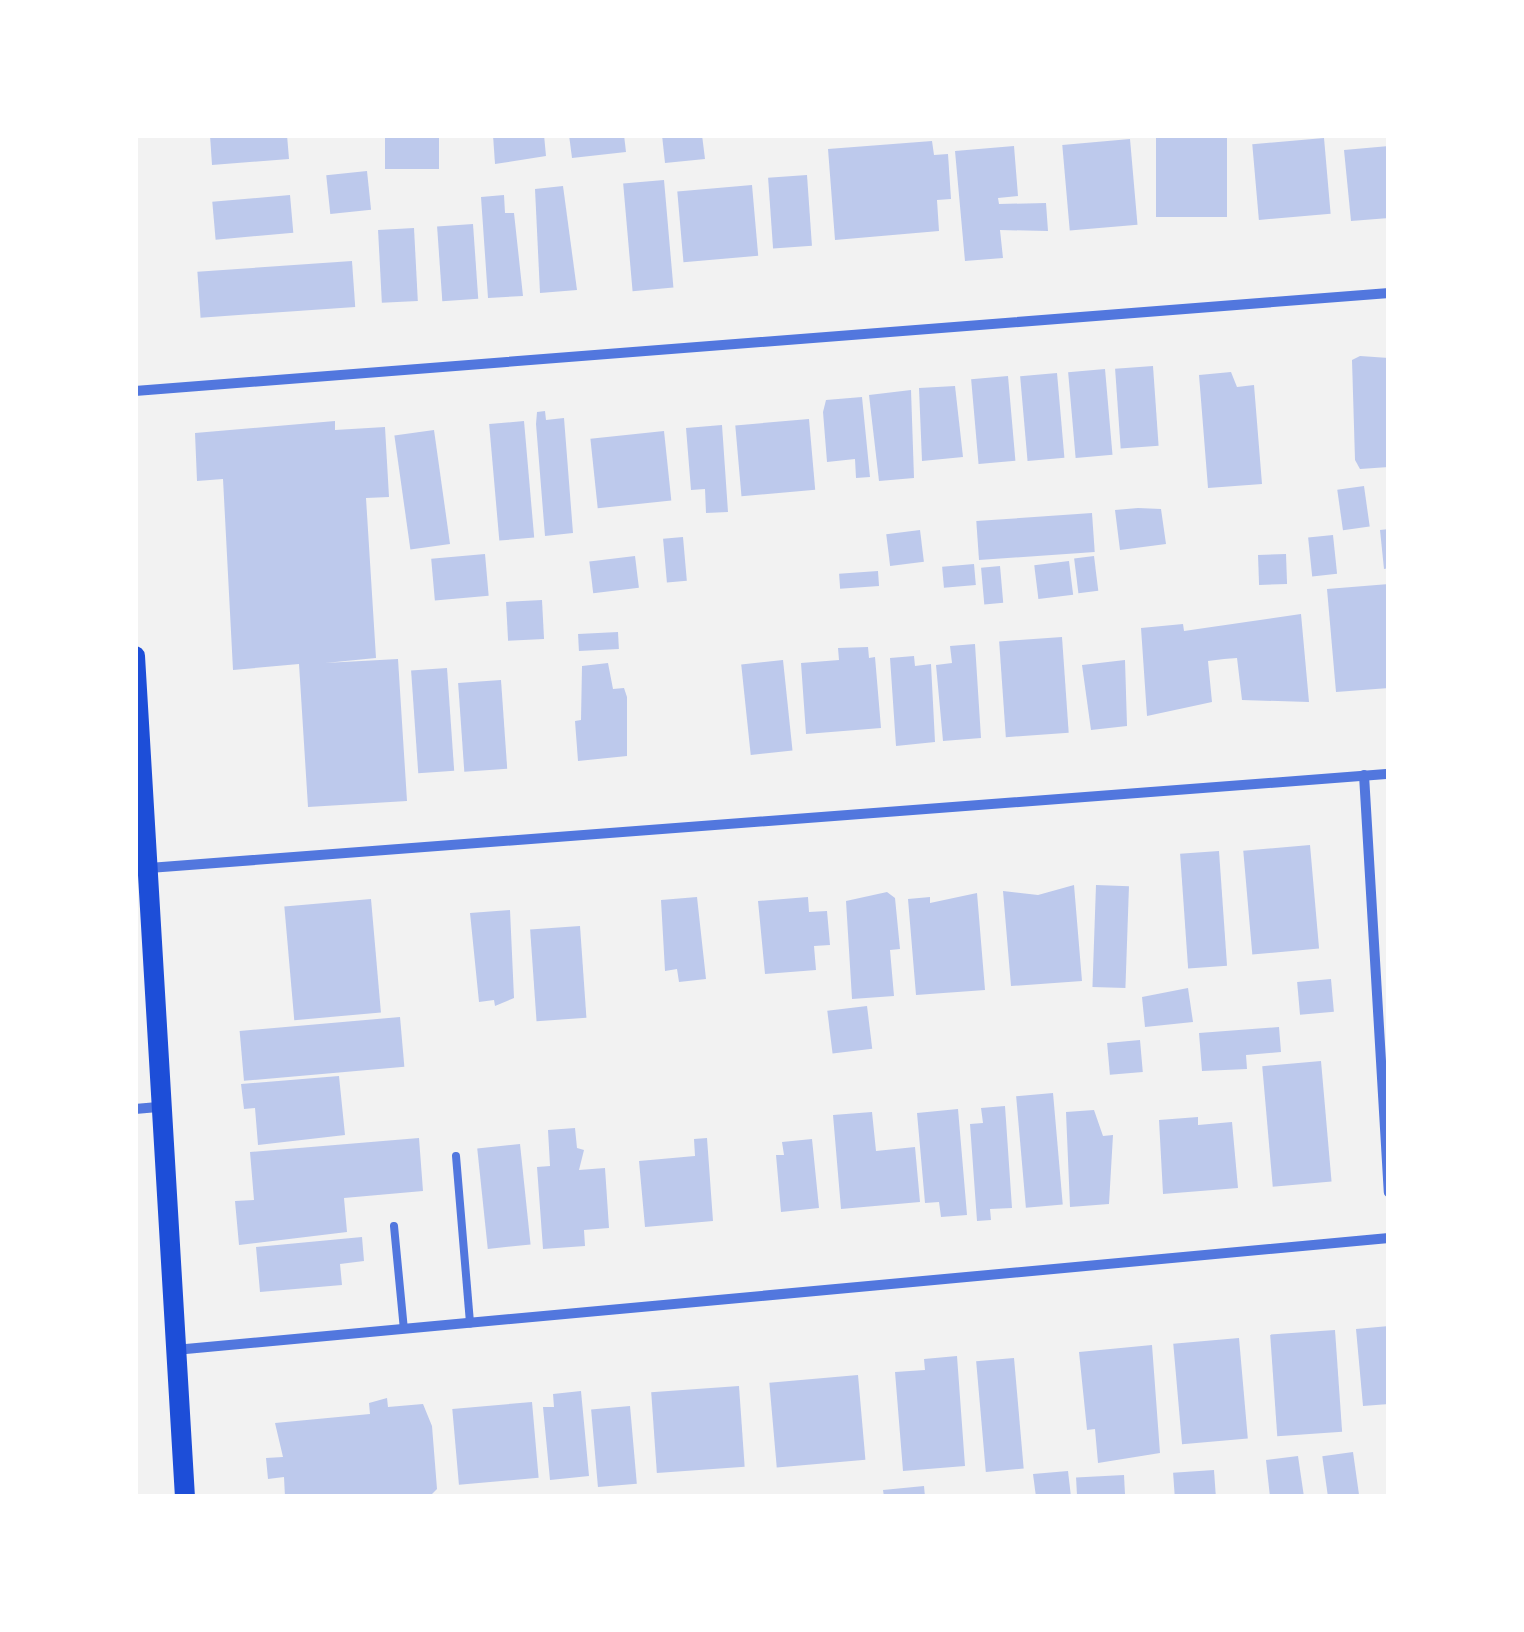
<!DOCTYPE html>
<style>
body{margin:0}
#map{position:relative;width:1524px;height:1632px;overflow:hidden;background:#f2f2f2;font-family:"Asap Condensed",sans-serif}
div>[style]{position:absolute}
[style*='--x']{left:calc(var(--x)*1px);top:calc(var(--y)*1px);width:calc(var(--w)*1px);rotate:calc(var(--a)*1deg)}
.building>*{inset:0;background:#bdc9ec;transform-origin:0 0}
.service>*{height:8px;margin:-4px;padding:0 4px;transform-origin:4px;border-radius:4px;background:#5277de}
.minor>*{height:10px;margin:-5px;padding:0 5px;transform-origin:5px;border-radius:5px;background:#5277de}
.secondary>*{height:20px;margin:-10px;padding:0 10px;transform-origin:10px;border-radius:10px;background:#1d4ed8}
span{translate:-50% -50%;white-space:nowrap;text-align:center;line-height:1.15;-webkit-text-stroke:9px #fff;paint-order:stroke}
.frame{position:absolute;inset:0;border:138px solid #fff;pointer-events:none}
</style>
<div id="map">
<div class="building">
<div style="clip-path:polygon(210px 135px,287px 135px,289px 159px,212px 165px)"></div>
<div style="left:385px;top:135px;width:54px;height:34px"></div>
<div style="clip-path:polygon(493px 135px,544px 135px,546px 156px,495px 164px)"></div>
<div style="clip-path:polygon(569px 135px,624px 135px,626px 152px,572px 158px)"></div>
<div style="clip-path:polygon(662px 135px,702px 135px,705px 159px,665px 163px)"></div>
<div style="left:1156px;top:135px;width:71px;height:82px"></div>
<div style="left:1324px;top:138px;width:76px;height:72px;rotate:85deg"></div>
<div style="left:1130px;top:139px;width:86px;height:68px;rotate:85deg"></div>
<div style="clip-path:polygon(932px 141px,934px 155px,948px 154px,951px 199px,937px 200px,939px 231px,835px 240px,828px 149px)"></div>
<div style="clip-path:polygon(1014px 146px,1018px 196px,998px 198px,999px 204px,1046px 203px,1048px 231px,1000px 230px,1003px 258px,965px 261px,955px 151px)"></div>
<div style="clip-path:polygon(1389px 146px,1389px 218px,1351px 221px,1344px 150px)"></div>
<div style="left:367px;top:171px;width:39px;height:41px;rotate:84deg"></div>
<div style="left:807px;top:175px;width:71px;height:39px;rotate:86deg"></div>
<div style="left:664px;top:180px;width:108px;height:41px;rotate:85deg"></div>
<div style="left:752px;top:185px;width:71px;height:75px;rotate:85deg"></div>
<div style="clip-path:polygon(563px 186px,577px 290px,540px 293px,535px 189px)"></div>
<div style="left:290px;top:195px;width:38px;height:78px;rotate:85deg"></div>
<div style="clip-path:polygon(504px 195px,505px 213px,514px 213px,523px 296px,488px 298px,481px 197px)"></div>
<div style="left:473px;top:224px;width:75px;height:36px;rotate:86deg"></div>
<div style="left:414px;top:228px;width:73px;height:36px;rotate:87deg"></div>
<div style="left:352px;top:261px;width:46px;height:155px;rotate:86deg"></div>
<div style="clip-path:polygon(1360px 356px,1389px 358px,1389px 467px,1360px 469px,1355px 460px,1352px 360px)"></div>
<div style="left:1153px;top:366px;width:80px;height:38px;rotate:86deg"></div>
<div style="left:1105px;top:369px;width:86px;height:37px;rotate:85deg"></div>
<div style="clip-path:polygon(1231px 372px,1237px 387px,1254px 385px,1262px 484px,1208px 488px,1199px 375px)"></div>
<div style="left:1057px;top:373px;width:85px;height:37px;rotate:85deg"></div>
<div style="left:1008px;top:376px;width:85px;height:37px;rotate:85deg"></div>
<div style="clip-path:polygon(955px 386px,963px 457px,922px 461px,919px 388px)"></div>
<div style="clip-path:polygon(911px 390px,914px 478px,879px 481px,869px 395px)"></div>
<div style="clip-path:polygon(862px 397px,870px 477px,856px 478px,855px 459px,827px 462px,823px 412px,826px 400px)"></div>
<div style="clip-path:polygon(545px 411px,546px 420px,564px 418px,573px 533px,545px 536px,536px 424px,537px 412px)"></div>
<div style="left:809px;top:419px;width:71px;height:74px;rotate:85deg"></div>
<div style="clip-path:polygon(335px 421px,335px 430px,385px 427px,389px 497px,366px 498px,376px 658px,325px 663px,398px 659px,407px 801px,308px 807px,299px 664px,233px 670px,223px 479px,197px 481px,195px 433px)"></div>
<div style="left:524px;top:421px;width:117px;height:35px;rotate:85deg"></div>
<div style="clip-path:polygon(722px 425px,728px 512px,706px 513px,705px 489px,691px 490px,686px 428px)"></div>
<div style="left:434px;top:430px;width:115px;height:40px;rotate:82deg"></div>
<div style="left:664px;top:431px;width:70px;height:74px;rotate:84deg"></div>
<div style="left:1364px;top:486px;width:41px;height:27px;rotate:82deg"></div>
<div style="clip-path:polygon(1138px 508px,1161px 509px,1166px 544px,1120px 550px,1115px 510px)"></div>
<div style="left:1092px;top:513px;width:39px;height:116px;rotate:86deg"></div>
<div style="clip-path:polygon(1389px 529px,1389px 568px,1384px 569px,1380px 530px)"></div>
<div style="left:920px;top:530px;width:32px;height:34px;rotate:83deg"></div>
<div style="left:1333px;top:535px;width:39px;height:25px;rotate:84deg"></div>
<div style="left:683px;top:537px;width:44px;height:20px;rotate:85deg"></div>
<div style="left:485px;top:554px;width:42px;height:54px;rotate:85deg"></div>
<div style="left:1286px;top:554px;width:30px;height:28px;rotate:88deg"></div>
<div style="left:635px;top:556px;width:32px;height:46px;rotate:83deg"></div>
<div style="left:1094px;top:556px;width:35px;height:20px;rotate:83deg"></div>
<div style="left:1069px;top:561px;width:34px;height:35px;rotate:83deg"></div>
<div style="left:974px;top:564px;width:21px;height:32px;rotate:85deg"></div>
<div style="left:1000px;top:566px;width:37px;height:19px;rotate:85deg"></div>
<div style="left:878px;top:571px;width:15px;height:39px;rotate:86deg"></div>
<div style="clip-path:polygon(1389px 584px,1389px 688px,1336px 692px,1327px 589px)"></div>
<div style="left:542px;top:600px;width:39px;height:36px;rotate:87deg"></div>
<div style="clip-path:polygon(1301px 614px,1309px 702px,1242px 700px,1237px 658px,1224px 659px,1208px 661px,1212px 702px,1147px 716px,1141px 628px,1183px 624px,1184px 631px)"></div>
<div style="left:618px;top:632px;width:17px;height:40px;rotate:87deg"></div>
<div style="left:1062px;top:637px;width:96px;height:63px;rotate:86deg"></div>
<div style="clip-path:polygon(975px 644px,981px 738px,943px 741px,936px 665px,952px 663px,950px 646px)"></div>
<div style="clip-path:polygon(868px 647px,869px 658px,875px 657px,881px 728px,806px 734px,801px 663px,839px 660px,838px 648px)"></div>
<div style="clip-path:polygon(914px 656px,915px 666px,931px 664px,935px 742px,896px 746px,890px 658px)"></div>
<div style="left:783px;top:660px;width:91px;height:42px;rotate:84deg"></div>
<div style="clip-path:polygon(1125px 660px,1127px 726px,1091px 730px,1082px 665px)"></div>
<div style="clip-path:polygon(608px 663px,613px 689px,624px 688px,627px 697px,627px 756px,578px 761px,575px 721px,581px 720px,582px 666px)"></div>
<div style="left:447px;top:668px;width:103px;height:36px;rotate:86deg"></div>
<div style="left:501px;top:680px;width:89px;height:43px;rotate:86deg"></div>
<div style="left:1310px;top:845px;width:104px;height:67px;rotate:85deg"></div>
<div style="left:1219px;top:851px;width:115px;height:39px;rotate:86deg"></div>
<div style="clip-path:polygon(1074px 885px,1082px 981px,1011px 986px,1003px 891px,1038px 895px)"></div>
<div style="left:1096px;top:885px;width:33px;height:102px;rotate:2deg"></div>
<div style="clip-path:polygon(887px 892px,895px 898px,900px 949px,890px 950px,894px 996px,852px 999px,846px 901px)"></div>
<div style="clip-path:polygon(977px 893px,985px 990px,916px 995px,908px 899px,930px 897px,930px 903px)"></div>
<div style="clip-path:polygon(697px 897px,706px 979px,679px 982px,677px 969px,665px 971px,661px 900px)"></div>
<div style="clip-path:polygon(808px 897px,809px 912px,827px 911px,830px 945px,814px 946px,816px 970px,765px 974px,758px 901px)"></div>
<div style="left:371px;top:899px;width:114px;height:87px;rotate:85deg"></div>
<div style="clip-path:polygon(510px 910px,514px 998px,495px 1006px,494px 1000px,479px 1002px,470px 913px)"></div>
<div style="left:580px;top:926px;width:92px;height:50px;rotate:86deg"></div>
<div style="left:1331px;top:979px;width:33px;height:34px;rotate:85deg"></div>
<div style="clip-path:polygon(1188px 988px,1193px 1022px,1145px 1027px,1142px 997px)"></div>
<div style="left:867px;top:1006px;width:43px;height:40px;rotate:83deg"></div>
<div style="left:400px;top:1017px;width:50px;height:161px;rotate:85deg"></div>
<div style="clip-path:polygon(1279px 1027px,1281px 1052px,1246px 1055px,1247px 1069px,1202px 1071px,1199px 1033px)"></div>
<div style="left:1140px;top:1040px;width:32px;height:33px;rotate:85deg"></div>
<div style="left:1321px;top:1061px;width:121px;height:59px;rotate:85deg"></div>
<div style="clip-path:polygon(339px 1076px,345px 1135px,258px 1145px,255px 1108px,244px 1109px,241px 1084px)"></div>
<div style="left:1053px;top:1093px;width:112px;height:37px;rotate:85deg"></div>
<div style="clip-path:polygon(1005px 1106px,1012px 1208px,990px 1209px,991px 1220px,977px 1221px,970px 1124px,983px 1123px,981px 1108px)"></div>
<div style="clip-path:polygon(958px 1109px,967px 1215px,941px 1217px,939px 1202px,925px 1203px,917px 1113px)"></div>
<div style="clip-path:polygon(1094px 1110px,1103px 1136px,1113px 1135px,1109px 1204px,1070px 1207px,1066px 1112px)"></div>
<div style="clip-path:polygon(872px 1112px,876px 1151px,915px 1147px,920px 1202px,841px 1209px,833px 1115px)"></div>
<div style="clip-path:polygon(1198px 1117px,1198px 1125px,1232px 1122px,1238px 1188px,1163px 1194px,1159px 1120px)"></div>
<div style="clip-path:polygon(575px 1128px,577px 1148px,584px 1150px,579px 1170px,605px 1168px,609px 1228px,584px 1230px,585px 1246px,543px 1249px,537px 1167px,550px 1166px,548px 1130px)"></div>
<div style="clip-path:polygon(419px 1138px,423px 1191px,344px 1198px,347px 1232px,239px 1245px,235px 1201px,254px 1200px,250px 1152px)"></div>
<div style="clip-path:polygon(707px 1138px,713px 1221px,645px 1227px,639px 1161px,695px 1156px,694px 1139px)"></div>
<div style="clip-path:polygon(812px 1139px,819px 1208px,781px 1212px,776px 1155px,784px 1155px,782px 1142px)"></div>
<div style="left:520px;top:1144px;width:101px;height:43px;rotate:84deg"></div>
<div style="clip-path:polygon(362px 1237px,364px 1261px,340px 1264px,342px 1285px,260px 1292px,256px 1247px)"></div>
<div style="clip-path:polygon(1389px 1326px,1389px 1404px,1363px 1406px,1356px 1329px)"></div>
<div style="left:1335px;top:1330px;width:102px;height:65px;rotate:86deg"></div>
<div style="left:1239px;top:1338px;width:101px;height:66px;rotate:85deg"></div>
<div style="clip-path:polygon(1152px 1345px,1160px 1453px,1098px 1463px,1095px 1429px,1087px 1430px,1079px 1352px)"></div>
<div style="clip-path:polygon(957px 1356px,965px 1466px,903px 1471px,895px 1372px,925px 1370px,924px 1359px)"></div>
<div style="left:1014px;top:1358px;width:111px;height:38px;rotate:85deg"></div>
<div style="left:858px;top:1375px;width:85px;height:89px;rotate:85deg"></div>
<div style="left:739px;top:1386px;width:81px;height:88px;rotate:86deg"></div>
<div style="clip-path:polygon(581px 1391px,589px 1476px,550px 1480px,543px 1407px,554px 1407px,553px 1394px)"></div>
<div style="clip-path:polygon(387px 1398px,388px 1407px,423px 1404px,432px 1426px,437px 1489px,429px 1497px,285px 1497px,284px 1477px,268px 1479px,266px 1458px,283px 1457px,275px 1423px,370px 1414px,369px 1403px)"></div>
<div style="left:532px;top:1402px;width:76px;height:80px;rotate:85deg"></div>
<div style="left:630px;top:1406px;width:78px;height:39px;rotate:85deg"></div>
<div style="left:1353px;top:1452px;width:45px;height:31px;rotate:82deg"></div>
<div style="clip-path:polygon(1298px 1456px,1304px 1497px,1270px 1497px,1266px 1460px)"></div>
<div style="left:1214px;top:1470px;width:27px;height:41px;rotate:86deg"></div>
<div style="clip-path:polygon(1068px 1471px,1071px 1497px,1036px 1497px,1033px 1474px)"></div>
<div style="left:1124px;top:1475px;width:22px;height:48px;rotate:87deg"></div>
<div style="clip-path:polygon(924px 1486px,925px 1497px,884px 1497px,883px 1490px)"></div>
</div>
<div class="service">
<div style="--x:456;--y:1156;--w:168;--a:85.2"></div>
<div style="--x:394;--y:1226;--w:103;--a:84.5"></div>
</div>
<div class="minor">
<div style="--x:135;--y:391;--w:1258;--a:-4.47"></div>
<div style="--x:1364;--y:775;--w:418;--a:86.6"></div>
<div style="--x:149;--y:868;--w:1244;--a:-4.34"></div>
<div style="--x:135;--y:1109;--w:23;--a:-5"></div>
<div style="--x:175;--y:1350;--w:1219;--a:-5.27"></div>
</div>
<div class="secondary">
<div style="--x:135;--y:656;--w:842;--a:86.6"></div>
</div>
<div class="frame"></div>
</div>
